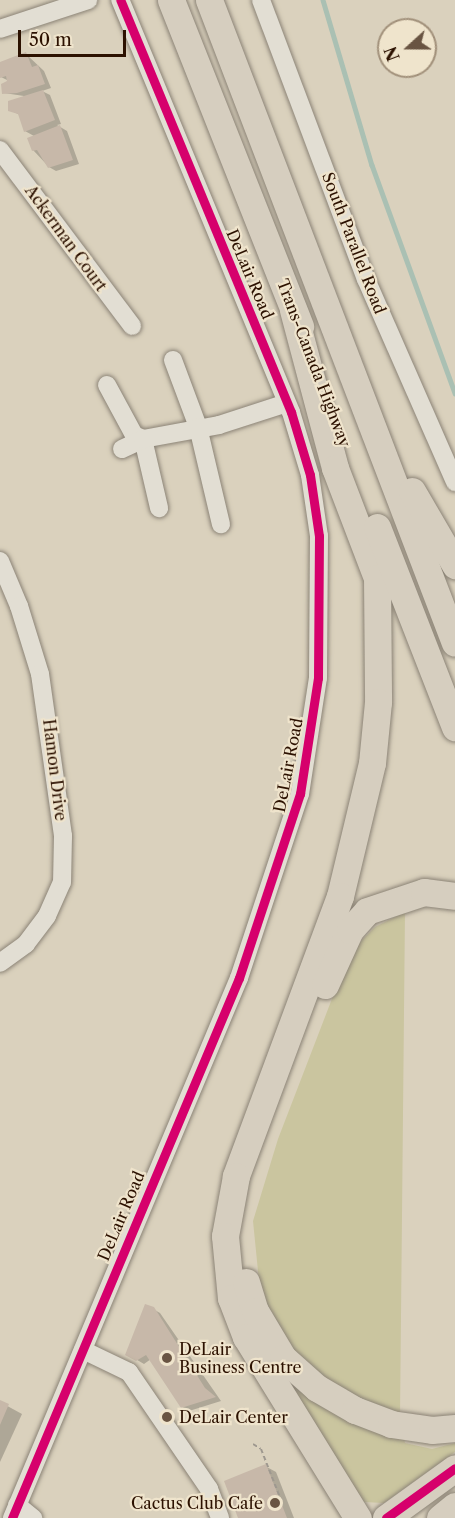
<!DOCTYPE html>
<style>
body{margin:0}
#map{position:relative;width:455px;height:1518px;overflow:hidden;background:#dad1bd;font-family:"Libre Caslon Text",serif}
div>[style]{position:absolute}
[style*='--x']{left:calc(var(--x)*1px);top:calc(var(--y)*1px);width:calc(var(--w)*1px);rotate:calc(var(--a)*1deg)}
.green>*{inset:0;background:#cac59f}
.shadow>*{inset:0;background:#0003}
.stream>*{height:4.5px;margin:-2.25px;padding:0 2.25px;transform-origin:2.25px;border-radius:2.25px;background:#aac0b3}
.building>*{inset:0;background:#c7b8a9}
.path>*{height:2px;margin-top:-1px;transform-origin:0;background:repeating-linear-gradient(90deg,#9e988f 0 4.5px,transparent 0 7.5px)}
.roads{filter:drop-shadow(0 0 2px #8b8376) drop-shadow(0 0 2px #8b8376)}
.minor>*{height:18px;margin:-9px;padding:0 9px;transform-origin:9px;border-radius:9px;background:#e2ded3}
.highway>*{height:27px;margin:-13.5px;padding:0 13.5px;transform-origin:13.5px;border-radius:13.5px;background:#d6cebf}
.cycleway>*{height:9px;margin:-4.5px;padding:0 4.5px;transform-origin:4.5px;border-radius:4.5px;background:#d6006c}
.dots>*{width:16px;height:16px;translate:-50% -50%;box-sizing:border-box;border:3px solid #efe4cc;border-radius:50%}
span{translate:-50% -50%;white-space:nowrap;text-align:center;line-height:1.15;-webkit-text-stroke:4.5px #efe4cc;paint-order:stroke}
.street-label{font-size:16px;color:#2c1100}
.poi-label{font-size:16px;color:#2c1100}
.left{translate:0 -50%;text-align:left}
.right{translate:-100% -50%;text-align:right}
.north{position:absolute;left:377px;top:18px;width:60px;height:60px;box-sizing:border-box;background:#efe4cc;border:2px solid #a1907a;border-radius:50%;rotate:249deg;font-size:16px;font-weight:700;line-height:24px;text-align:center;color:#2c1100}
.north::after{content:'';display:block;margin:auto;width:21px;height:27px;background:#695442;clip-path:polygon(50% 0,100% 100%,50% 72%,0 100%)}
.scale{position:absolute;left:18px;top:30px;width:108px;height:27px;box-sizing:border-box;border:3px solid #2c1100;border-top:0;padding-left:8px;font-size:18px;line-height:21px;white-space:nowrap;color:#2c1100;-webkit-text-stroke:4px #efe4cc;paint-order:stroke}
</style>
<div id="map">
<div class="green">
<div style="clip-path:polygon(405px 912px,400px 1418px,405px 1443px,432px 1449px,455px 1443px,455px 1452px,384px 1503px,364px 1502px,285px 1383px,284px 1335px,260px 1291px,253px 1221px,278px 1139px,350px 952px,375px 927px)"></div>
</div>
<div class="shadow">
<div style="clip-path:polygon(26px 54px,44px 71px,51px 88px,42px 91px,50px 95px,61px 124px,57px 125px,67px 131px,79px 164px,56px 171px,49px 167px,33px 150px,34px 136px,25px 131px,20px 115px,10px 110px,24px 96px,4px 93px,9px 81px,1px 77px,0 64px)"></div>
<div style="clip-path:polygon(153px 1309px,160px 1313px,221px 1401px,189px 1411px,182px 1407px,151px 1359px,144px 1364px,127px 1354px)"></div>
<div style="clip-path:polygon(0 1402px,22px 1414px,0 1462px)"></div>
<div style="clip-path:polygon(265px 1466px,276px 1472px,294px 1518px,238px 1518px)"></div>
</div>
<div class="stream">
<div style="--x:323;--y:0;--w:172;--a:73.5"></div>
<div style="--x:372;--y:165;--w:243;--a:70"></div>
</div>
<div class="building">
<div style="clip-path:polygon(26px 52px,32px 67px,38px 65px,45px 84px,17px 93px,2px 94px,1px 84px,7px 81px,6px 76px,0 78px,0 62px)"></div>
<div style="clip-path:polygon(43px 90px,55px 120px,24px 132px,18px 114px,8px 111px,8px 101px)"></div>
<div style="clip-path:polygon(60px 125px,73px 160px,48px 168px,37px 150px,32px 151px,27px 138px)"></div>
<div style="clip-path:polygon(145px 1304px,154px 1307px,205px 1388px,216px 1397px,181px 1408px,146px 1355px,136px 1361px,125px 1355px)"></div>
<div style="clip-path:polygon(0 1400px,9px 1404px,0 1425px)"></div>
<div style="clip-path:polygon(266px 1464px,287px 1518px,238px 1518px,224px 1481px)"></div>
</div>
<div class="path">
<div style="--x:253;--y:1444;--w:9;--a:32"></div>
<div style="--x:261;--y:1449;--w:55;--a:68.6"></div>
</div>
<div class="roads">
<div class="minor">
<div style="--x:261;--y:0;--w:298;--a:69.4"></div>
<div style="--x:366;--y:279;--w:222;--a:66.3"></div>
<div style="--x:0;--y:29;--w:93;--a:-18.2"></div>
<div style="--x:0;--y:150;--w:220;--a:53.1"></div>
<div style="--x:173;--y:360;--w:72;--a:69.5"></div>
<div style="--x:198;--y:427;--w:100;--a:76.7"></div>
<div style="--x:107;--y:385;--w:57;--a:61.6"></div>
<div style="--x:134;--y:435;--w:10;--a:24"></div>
<div style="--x:143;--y:439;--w:71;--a:76.9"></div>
<div style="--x:122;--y:449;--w:23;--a:-25"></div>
<div style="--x:143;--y:439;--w:77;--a:-10.4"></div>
<div style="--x:219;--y:425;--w:71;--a:-17.9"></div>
<div style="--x:0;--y:561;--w:49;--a:67.1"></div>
<div style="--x:19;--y:606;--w:71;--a:72.8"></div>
<div style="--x:40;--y:674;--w:164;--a:81.9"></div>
<div style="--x:63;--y:836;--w:46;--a:91.2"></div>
<div style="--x:62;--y:882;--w:37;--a:114"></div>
<div style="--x:47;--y:916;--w:35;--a:127"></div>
<div style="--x:26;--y:944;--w:32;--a:144"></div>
<div style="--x:83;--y:1350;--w:51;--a:25.6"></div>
<div style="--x:129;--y:1372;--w:142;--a:55.6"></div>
<div style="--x:209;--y:1489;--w:31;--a:69"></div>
<div style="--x:17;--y:1505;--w:21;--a:39"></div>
<div style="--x:12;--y:1518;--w:586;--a:-67.2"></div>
<div style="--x:239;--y:978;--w:194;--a:-71.7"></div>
<div style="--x:300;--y:794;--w:117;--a:-81.2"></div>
<div style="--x:318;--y:678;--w:142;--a:-89.6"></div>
<div style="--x:319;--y:536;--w:62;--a:-98.4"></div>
<div style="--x:310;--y:475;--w:66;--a:-106.8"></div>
<div style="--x:291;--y:412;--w:446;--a:-112.5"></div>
</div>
<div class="highway">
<div style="--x:171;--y:0;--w:351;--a:68.4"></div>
<div style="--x:209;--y:0;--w:688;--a:69.06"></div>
<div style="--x:293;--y:310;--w:163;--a:75.1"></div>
<div style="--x:335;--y:468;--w:118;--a:69.1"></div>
<div style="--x:377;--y:578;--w:124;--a:89.5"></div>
<div style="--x:378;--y:702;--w:61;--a:95.6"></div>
<div style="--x:372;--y:763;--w:137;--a:103.5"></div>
<div style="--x:340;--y:896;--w:299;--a:110.4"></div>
<div style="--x:236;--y:1176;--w:61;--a:100.4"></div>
<div style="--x:225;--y:1236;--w:62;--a:84.5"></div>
<div style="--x:231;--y:1298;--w:42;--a:69"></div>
<div style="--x:246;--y:1337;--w:213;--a:58.3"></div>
<div style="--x:412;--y:491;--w:86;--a:59.8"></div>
<div style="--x:377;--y:527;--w:215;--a:68.7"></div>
<div style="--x:325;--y:985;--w:60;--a:-65.6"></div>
<div style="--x:350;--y:930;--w:25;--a:-48"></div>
<div style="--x:367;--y:911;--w:60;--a:-18.4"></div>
<div style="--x:424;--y:892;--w:31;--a:7"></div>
<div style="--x:246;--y:1282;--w:30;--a:73"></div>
<div style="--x:255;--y:1311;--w:55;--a:59.2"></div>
<div style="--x:283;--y:1358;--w:45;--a:41.4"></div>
<div style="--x:317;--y:1388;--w:44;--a:30.1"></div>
<div style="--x:355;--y:1410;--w:39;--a:21"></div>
<div style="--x:391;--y:1424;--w:41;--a:8.3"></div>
<div style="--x:432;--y:1430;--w:23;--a:-5"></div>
<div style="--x:386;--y:1518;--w:85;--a:-35.9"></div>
<div style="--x:440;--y:1518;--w:19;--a:-39"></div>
</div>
</div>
<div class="cycleway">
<div style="--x:12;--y:1518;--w:586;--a:-67.2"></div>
<div style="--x:239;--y:978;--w:194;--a:-71.7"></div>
<div style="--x:300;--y:794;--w:117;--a:-81.2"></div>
<div style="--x:318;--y:678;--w:142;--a:-89.6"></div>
<div style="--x:319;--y:536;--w:62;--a:-98.4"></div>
<div style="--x:310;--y:475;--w:66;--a:-106.8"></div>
<div style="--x:291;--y:412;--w:446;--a:-112.5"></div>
<div style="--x:386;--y:1518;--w:85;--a:-35.9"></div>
</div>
<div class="dots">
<div style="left:167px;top:1358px;background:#695442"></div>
<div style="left:167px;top:1417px;background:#695442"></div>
<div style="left:275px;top:1503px;background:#695442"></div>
</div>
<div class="street-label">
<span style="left:66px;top:238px;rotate:54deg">Ackerman Court</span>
<span style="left:354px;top:243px;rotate:69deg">South Parallel Road</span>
<span style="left:250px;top:274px;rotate:67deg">DeLair Road</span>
<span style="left:314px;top:363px;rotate:69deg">Trans-Canada Highway</span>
<span style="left:288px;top:765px;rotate:-79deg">DeLair Road</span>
<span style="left:55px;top:770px;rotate:83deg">Hamon Drive</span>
<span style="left:121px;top:1216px;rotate:-67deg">DeLair Road</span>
</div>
<div class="poi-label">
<span class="left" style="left:179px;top:1358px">DeLair<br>Business Centre</span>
<span class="left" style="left:179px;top:1417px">DeLair Center</span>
<span class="right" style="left:263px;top:1503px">Cactus Club Cafe</span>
</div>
<div class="north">N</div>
<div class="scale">50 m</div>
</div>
